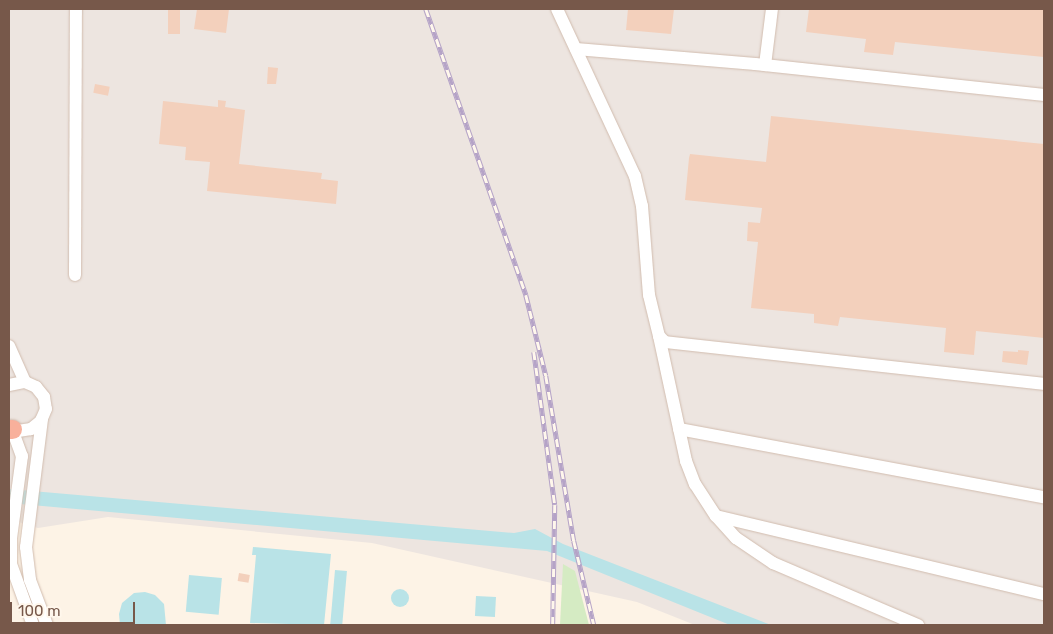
<!DOCTYPE html>
<style>
body{margin:0}
#map{position:relative;width:1053px;height:634px;overflow:hidden;background:#fdf3e6;font-family:Rubik,sans-serif}
div>[style]{position:absolute}
[style*='--x']{left:calc(var(--x)*1px);top:calc(var(--y)*1px);width:calc(var(--w)*1px);rotate:calc(var(--a)*1deg)}
.industrial>*{inset:0;background:#ede5e0}
.green>*{inset:0;background:#d5ebc3}
.water>*{inset:0;background:#b9e3e7;transform-origin:0 0}
.round{border-radius:50%}
.building>*{inset:0;background:#f3d0bc;transform-origin:0 0}
.roads{filter:drop-shadow(0 0 1px #d1bcae) drop-shadow(0 0 1px #d1bcae)}
.minor>*{height:12px;margin:-6px;padding:0 6px;transform-origin:6px;border-radius:6px;background:#fff}
.highway>*{height:19px;margin:-9.5px;padding:0 9.5px;transform-origin:9.5px;border-radius:9.5px;background:#f8b09b}
.rail>*{height:4.5px;margin-top:-2.25px;transform-origin:0;background:repeating-linear-gradient(90deg,#fff7ec 0 8px,#b5a3c7 0 16px);box-sizing:border-box;border-block:1px solid #b5a3c7}
span{translate:-50% -50%;white-space:nowrap;text-align:center;line-height:1.15;-webkit-text-stroke:4px #fff7ec;paint-order:stroke}
.frame{position:absolute;inset:0;border:10px solid #77584a;pointer-events:none}
.scale{position:absolute;left:10px;top:602px;width:125px;height:22px;box-sizing:border-box;border:2px solid #77584a;border-top:0;padding-left:6px;font-size:15px;line-height:18px;white-space:nowrap;color:#77584a;-webkit-text-stroke:4px #fff7ec;paint-order:stroke}
</style>
<div id="map">
<div class="industrial">
<div style="clip-path:polygon(9px 9px,1044px 9px,1044px 625px,695px 625px,637px 602px,372px 543px,108px 517px,38px 528px,9px 519px)"></div>
</div>
<div class="green">
<div style="clip-path:polygon(563px 564px,575px 571px,589px 625px,560px 625px)"></div>
</div>
<div class="water">
<div style="clip-path:polygon(9px 489px,514px 533px,535px 529px,563px 544px,771px 625px,730px 625px,547px 551px,9px 503px)"></div>
<div style="clip-path:polygon(253px 547px,331px 554px,324px 625px,250px 623px,256px 555px,252px 555px)"></div>
<div style="left:335px;top:570px;width:12px;height:55px;rotate:5deg"></div>
<div style="left:189px;top:575px;width:33px;height:37px;rotate:5deg"></div>
<div class="round" style="left:391px;top:589px;width:18px;height:18px"></div>
<div style="clip-path:polygon(145px 592px,155px 595px,164px 604px,166px 625px,120px 625px,119px 614px,122px 603px,134px 593px)"></div>
<div style="left:476px;top:596px;width:20px;height:20px;rotate:3deg"></div>
</div>
<div class="building">
<div style="left:168px;top:9px;width:12px;height:25px"></div>
<div style="clip-path:polygon(197px 9px,229px 9px,226px 33px,194px 29px)"></div>
<div style="clip-path:polygon(628px 9px,674px 9px,671px 34px,626px 30px)"></div>
<div style="clip-path:polygon(809px 9px,1044px 9px,1044px 57px,895px 42px,893px 55px,864px 52px,866px 39px,806px 32px)"></div>
<div style="clip-path:polygon(268px 67px,278px 68px,276px 84px,267px 84px)"></div>
<div style="left:95px;top:84px;width:15px;height:9px;rotate:11deg"></div>
<div style="clip-path:polygon(218px 100px,226px 101px,225px 107px,245px 110px,239px 164px,322px 173px,321px 179px,338px 181px,336px 204px,207px 191px,210px 162px,185px 160px,186px 147px,159px 144px,163px 101px,218px 107px)"></div>
<div style="clip-path:polygon(771px 116px,1044px 144px,1044px 338px,976px 331px,974px 355px,944px 352px,946px 328px,840px 317px,838px 326px,814px 323px,814px 314px,751px 308px,758px 242px,747px 241px,748px 222px,760px 223px,762px 208px,685px 200px,689px 158px,690px 154px,766px 162px)"></div>
<div style="clip-path:polygon(1018px 350px,1029px 351px,1027px 365px,1002px 362px,1003px 351px,1018px 352px)"></div>
<div style="left:239px;top:573px;width:11px;height:8px;rotate:10deg"></div>
</div>
<div class="roads">
<div class="minor">
<div style="--x:557;--y:9;--w:184;--a:65"></div>
<div style="--x:635;--y:176;--w:31;--a:77"></div>
<div style="--x:642;--y:206;--w:89;--a:85.5"></div>
<div style="--x:649;--y:295;--w:42;--a:76.3"></div>
<div style="--x:659;--y:336;--w:8;--a:45"></div>
<div style="--x:665;--y:342;--w:381;--a:6.3"></div>
<div style="--x:576;--y:49;--w:180;--a:4.8"></div>
<div style="--x:755;--y:64;--w:291;--a:6.1"></div>
<div style="--x:765;--y:65;--w:56;--a:-82.9"></div>
<div style="--x:75;--y:275;--w:266;--a:-89.8"></div>
<div style="--x:659;--y:336;--w:128;--a:77.8"></div>
<div style="--x:686;--y:461;--w:25;--a:69"></div>
<div style="--x:695;--y:484;--w:38;--a:57"></div>
<div style="--x:716;--y:516;--w:337;--a:13.4"></div>
<div style="--x:9;--y:346;--w:39;--a:66"></div>
<div style="--x:9;--y:385;--w:16;--a:-11"></div>
<div style="--x:25;--y:382;--w:12;--a:24"></div>
<div style="--x:36;--y:387;--w:13;--a:51"></div>
<div style="--x:44;--y:397;--w:12;--a:81"></div>
<div style="--x:46;--y:409;--w:13;--a:113"></div>
<div style="--x:41;--y:421;--w:13;--a:141"></div>
<div style="--x:31;--y:429;--w:13;--a:171"></div>
<div style="--x:18;--y:431;--w:9;--a:-162"></div>
<div style="--x:42;--y:419;--w:129;--a:97.1"></div>
<div style="--x:26;--y:547;--w:33;--a:83"></div>
<div style="--x:30;--y:580;--w:48;--a:69.3"></div>
<div style="--x:12;--y:429;--w:29;--a:70"></div>
<div style="--x:22;--y:456;--w:83;--a:97.6"></div>
<div style="--x:11;--y:538;--w:26;--a:90"></div>
<div style="--x:11;--y:564;--w:65;--a:70.2"></div>
<div style="--x:679;--y:429;--w:371;--a:10.6"></div>
<div style="--x:716;--y:516;--w:30;--a:48"></div>
<div style="--x:736;--y:538;--w:45;--a:34"></div>
<div style="--x:773;--y:563;--w:158;--a:23.2"></div>
</div>
<div class="highway">
<div style="--x:9;--y:429;--w:3;--a:0"></div>
</div>
</div>
<div class="rail">
<div style="--x:426;--y:9;--w:303;--a:70.7"></div>
<div style="--x:526;--y:295;--w:83;--a:76.1"></div>
<div style="--x:546;--y:376;--w:167;--a:80.4"></div>
<div style="--x:574;--y:541;--w:86;--a:76.6"></div>
<div style="--x:534;--y:352;--w:154;--a:82.2"></div>
<div style="--x:555;--y:505;--w:120;--a:91"></div>
</div>
<div class="frame"></div>
<div class="scale">100 m</div>
</div>
